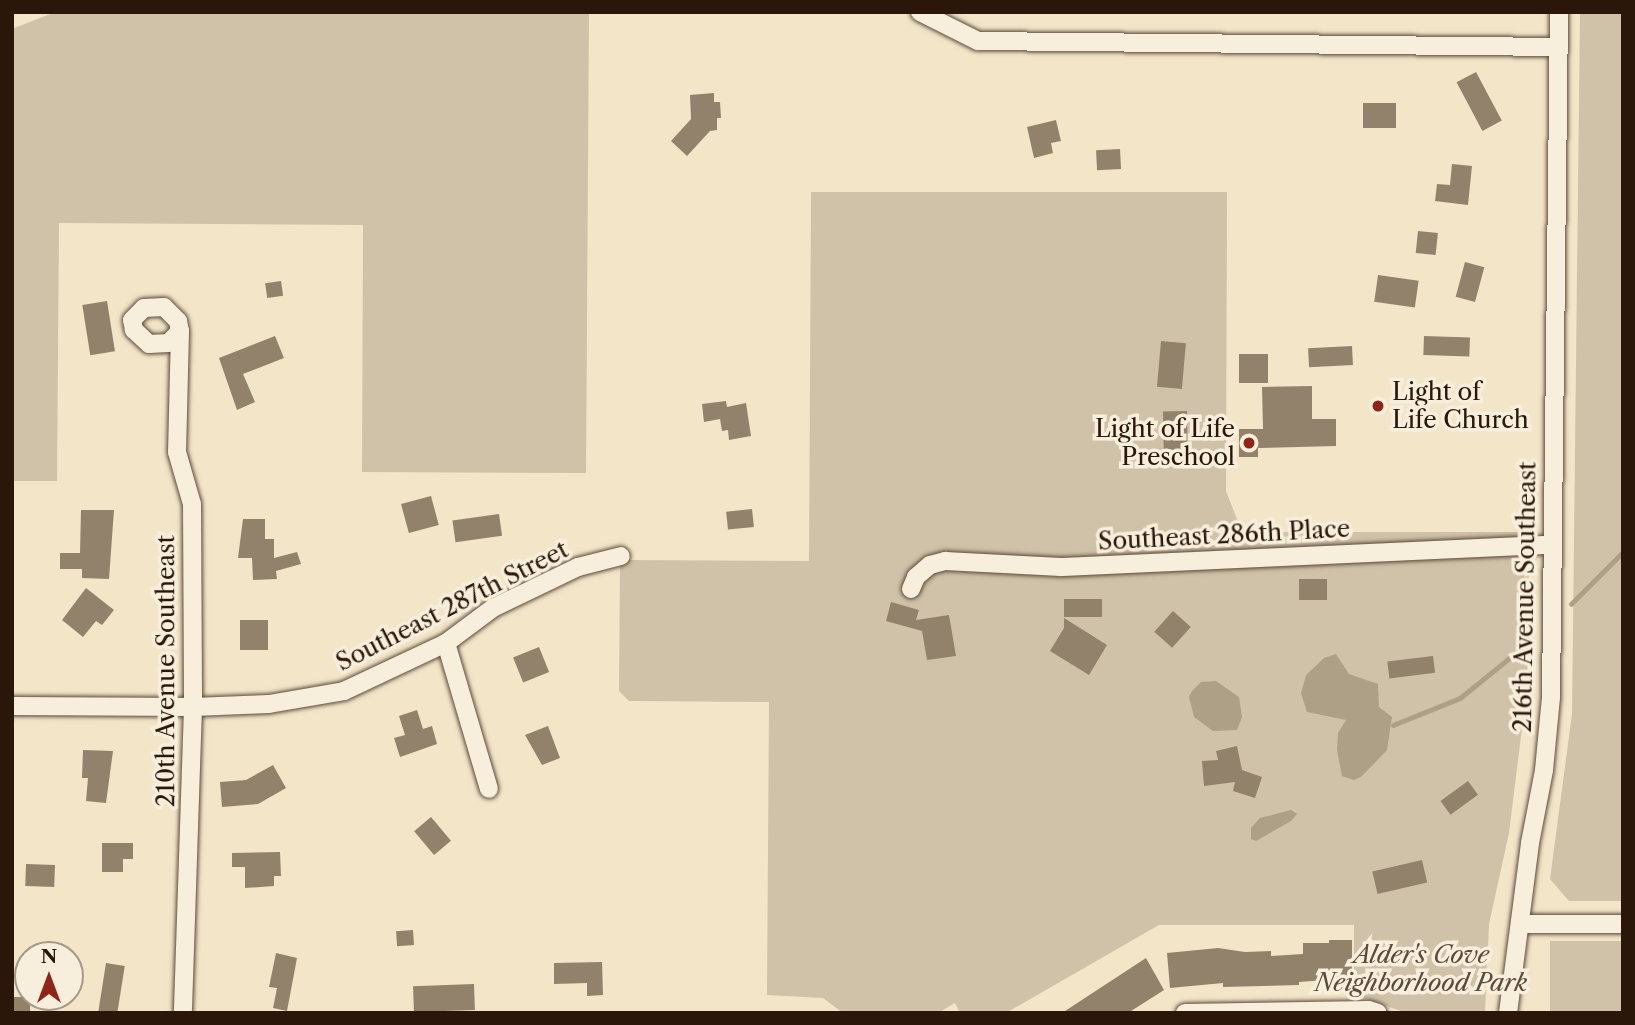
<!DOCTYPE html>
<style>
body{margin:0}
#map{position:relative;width:1635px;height:1025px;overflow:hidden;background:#f2e5c8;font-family:"Libre Caslon Text",serif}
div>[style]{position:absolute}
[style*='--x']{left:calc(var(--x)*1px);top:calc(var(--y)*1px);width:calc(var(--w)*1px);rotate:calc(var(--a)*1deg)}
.green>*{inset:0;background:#d0c2a8;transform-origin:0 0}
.water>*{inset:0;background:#ae9f87}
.stream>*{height:4.5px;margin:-2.25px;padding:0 2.25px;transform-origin:2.25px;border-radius:2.25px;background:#ae9f87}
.building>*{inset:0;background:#92826c;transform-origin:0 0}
.roads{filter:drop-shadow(0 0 2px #5c4a39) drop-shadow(0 0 2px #5c4a39)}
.minor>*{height:18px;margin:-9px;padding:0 9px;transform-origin:9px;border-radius:9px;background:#f7eedb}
.dots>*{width:19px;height:19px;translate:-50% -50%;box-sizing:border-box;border:4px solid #f7eedb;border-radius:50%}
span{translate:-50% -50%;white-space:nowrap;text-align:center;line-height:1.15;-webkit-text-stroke:7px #f7eedb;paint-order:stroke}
.poi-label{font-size:24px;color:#2a1709}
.left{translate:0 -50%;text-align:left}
.right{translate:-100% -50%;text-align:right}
.street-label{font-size:24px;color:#2a1709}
.park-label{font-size:24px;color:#5c4a39;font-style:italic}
.frame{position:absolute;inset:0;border:14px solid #2a1709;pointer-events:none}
.north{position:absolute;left:14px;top:941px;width:70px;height:70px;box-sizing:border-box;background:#f7eedb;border:2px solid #a59887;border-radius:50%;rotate:0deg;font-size:19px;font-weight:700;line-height:28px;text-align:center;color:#2a1709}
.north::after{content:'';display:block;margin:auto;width:24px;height:32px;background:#8f2418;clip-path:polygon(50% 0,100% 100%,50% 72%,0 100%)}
</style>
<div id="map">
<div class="green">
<div style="clip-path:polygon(55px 12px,589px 12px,586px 473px,362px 472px,363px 225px,59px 223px,57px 481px,12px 481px,12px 29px)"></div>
<div style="clip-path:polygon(1580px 12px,1623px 12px,1623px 901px,1569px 901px,1550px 879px,1572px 714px)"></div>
<div style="clip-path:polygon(811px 192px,1227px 192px,1226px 491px,1242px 532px,1530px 532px,1527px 688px,1509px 833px,1489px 924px,1488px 947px,1485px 948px,1484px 960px,1487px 961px,1485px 1013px,1407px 1013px,1354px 995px,1354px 925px,1159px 925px,1006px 1013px,960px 1013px,955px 1003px,938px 1013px,843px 1013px,823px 998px,767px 995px,769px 702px,629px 701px,619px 691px,620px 560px,809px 561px)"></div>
<div style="left:1623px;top:941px;width:72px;height:73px;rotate:90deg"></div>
</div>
<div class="water">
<div style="clip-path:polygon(1336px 654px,1349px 674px,1378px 684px,1379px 707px,1392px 717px,1387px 750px,1361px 777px,1354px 780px,1342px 776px,1337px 750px,1338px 733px,1346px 720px,1307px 712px,1301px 693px,1306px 675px,1324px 658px)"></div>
<div style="clip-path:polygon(1216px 681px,1239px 697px,1242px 717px,1237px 730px,1213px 731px,1194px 717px,1189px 697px,1192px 691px,1201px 682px)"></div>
<div style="clip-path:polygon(1291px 810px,1297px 814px,1291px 821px,1256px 841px,1251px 839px,1251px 828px,1260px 818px)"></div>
</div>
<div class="stream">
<div style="--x:1571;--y:604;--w:74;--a:-45"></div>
<div style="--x:1393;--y:725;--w:72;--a:-21.9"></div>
<div style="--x:1460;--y:698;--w:81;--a:-39"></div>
</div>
<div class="building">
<div style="left:1476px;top:72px;width:55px;height:22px;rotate:62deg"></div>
<div style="clip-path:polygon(714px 93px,714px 102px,720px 102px,721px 118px,717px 118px,717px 130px,710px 131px,687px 156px,671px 141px,691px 119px,690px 95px)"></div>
<div style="left:1396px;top:103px;width:25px;height:33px;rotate:90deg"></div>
<div style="clip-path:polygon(1056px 120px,1061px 141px,1051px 143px,1053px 153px,1034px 158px,1027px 127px)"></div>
<div style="left:1120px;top:149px;width:20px;height:24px;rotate:87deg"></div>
<div style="clip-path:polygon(1452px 164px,1472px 166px,1468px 205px,1435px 201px,1437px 184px,1450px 185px)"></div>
<div style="left:1418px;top:231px;width:20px;height:22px;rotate:6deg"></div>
<div style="left:1465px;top:262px;width:20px;height:36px;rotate:15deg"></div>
<div style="left:1378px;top:275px;width:41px;height:27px;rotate:8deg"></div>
<div style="left:281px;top:281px;width:15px;height:16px;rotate:82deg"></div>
<div style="left:107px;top:301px;width:51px;height:25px;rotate:81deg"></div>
<div style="clip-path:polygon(275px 336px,284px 358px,243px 374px,255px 402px,237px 410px,219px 358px)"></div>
<div style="left:1424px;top:336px;width:46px;height:19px;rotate:2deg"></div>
<div style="left:1161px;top:341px;width:25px;height:46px;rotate:5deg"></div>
<div style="left:1352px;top:346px;width:19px;height:44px;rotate:87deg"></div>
<div style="left:1239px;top:354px;width:29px;height:29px"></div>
<div style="clip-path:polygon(1312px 386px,1312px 419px,1336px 419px,1336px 446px,1258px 448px,1258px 457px,1239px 457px,1239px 429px,1263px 429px,1262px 387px)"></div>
<div style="clip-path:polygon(726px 401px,727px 407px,746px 403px,751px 436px,729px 440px,728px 430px,722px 431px,720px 419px,704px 422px,702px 404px)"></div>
<div style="left:1187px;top:411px;width:46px;height:24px;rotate:89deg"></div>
<div style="left:431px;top:496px;width:30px;height:31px;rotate:75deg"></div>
<div style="left:752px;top:509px;width:18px;height:26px;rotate:84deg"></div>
<div style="clip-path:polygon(81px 510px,114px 510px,109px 579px,82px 578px,82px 569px,60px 569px,60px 553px,80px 553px)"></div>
<div style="left:499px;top:514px;width:22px;height:47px;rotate:82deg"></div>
<div style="clip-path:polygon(243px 519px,265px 519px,265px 539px,274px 539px,274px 558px,297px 552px,301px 564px,276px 571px,277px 579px,253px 580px,252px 558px,238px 558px)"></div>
<div style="left:1299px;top:579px;width:28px;height:21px"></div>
<div style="clip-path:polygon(86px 588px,114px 610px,102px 625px,96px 621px,83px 637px,62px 620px)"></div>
<div style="left:1102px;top:599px;width:18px;height:38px;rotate:90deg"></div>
<div style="clip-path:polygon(891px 602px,919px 610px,916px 620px,949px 615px,956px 656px,927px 660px,922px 631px,886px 621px)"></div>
<div style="left:1173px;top:611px;width:24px;height:28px;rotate:42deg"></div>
<div style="clip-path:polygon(1064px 618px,1107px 645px,1089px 675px,1050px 651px,1064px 628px)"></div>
<div style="left:268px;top:620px;width:30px;height:28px;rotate:90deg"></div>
<div style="left:539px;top:647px;width:27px;height:28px;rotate:68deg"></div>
<div style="left:1433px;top:656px;width:17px;height:46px;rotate:83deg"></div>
<div style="clip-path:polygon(417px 710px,423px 729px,432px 726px,437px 744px,400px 757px,394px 738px,405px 735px,399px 716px)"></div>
<div style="clip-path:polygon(548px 726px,560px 758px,542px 765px,525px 735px)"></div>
<div style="clip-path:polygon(1237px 746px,1242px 770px,1262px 777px,1255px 798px,1233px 791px,1235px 782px,1204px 786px,1202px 761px,1218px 760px,1216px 751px)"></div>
<div style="clip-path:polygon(83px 750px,113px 751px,106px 803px,86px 801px,88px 778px,82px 778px)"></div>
<div style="clip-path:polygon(273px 765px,286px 788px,258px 804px,222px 807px,220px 782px,246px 780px)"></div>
<div style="left:1468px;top:781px;width:17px;height:34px;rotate:54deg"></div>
<div style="left:431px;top:817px;width:31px;height:22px;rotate:50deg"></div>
<div style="clip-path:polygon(102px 843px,133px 843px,133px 859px,123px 859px,123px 872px,102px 872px)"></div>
<div style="clip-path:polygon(280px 852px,281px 876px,274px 876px,274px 886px,245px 888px,245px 867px,232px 867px,232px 853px)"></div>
<div style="left:1422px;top:860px;width:23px;height:51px;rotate:77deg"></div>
<div style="left:26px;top:864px;width:29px;height:22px;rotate:2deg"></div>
<div style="left:413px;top:930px;width:15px;height:17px;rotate:86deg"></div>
<div style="clip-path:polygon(1329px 940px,1352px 940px,1352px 978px,1299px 982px,1299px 985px,1223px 987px,1223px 983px,1170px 988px,1167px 953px,1218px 948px,1245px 952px,1271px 951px,1271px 956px,1303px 954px,1303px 943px,1329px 943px)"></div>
<div style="clip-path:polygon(276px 953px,297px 958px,287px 1011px,273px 1008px,277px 988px,269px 987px)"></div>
<div style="clip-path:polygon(1146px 958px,1164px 990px,1128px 1013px,1062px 1013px)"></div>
<div style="clip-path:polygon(602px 962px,603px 995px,587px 996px,587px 983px,554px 984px,554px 963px)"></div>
<div style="left:106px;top:963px;width:19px;height:50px;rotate:9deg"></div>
<div style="left:474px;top:984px;width:26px;height:61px;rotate:88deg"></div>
<div style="left:12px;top:997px;width:18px;height:16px"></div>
</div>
<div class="roads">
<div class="minor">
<div style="--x:920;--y:12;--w:65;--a:26.6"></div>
<div style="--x:978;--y:41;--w:580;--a:0.59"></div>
<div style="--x:180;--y:331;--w:16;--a:133"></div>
<div style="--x:169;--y:343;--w:20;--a:177"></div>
<div style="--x:149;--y:344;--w:21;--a:-137"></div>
<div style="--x:134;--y:330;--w:10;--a:-101"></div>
<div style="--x:132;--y:320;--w:17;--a:-45"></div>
<div style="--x:144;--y:308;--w:20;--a:-3"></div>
<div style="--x:164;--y:307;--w:20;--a:45"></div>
<div style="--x:178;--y:321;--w:10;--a:79"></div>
<div style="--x:180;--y:331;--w:121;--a:91.4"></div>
<div style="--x:177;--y:452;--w:54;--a:73.9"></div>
<div style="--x:192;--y:504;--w:203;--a:89.7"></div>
<div style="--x:193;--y:707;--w:306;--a:91.9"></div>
<div style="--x:911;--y:589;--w:13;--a:-67"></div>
<div style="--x:916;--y:577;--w:18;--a:-41"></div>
<div style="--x:930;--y:565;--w:16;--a:-15"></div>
<div style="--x:945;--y:561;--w:116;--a:3"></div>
<div style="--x:1061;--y:567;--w:491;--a:-2.6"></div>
<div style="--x:446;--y:643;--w:152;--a:73.6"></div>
<div style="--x:12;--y:706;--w:181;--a:0.3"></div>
<div style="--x:193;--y:707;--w:76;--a:-2.3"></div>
<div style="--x:269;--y:704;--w:76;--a:-9.8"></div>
<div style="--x:344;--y:691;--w:113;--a:-25.2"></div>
<div style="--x:446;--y:643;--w:59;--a:-36.7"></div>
<div style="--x:493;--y:608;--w:94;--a:-25.8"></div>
<div style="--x:578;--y:567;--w:44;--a:-14.3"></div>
<div style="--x:1520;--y:924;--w:103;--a:0"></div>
<div style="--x:1185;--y:1013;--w:184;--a:-0.9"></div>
<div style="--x:1369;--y:1010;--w:9;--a:18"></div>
<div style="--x:1508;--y:1013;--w:171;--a:-82.6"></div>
<div style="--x:1530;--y:843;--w:74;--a:-79.1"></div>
<div style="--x:1544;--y:770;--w:73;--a:-84.5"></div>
<div style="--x:1551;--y:697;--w:685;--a:-89.33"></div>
</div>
</div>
<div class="dots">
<div style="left:1378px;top:406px;background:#8f2418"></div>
<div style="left:1249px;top:443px;background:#8f2418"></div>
</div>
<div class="poi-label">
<span class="left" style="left:1392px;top:406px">Light of<br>Life Church</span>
<span class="right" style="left:1235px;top:443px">Light of Life<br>Preschool</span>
</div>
<div class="street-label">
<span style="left:1224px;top:535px;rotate:-3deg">Southeast 286th Place</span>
<span style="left:1525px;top:597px;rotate:-89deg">216th Avenue Southeast</span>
<span style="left:452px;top:606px;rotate:-27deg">Southeast 287th Street</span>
<span style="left:166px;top:671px;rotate:-90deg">210th Avenue Southeast</span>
</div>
<div class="park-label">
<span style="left:1421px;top:969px">Alder's Cove<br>Neighborhood Park</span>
</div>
<div class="frame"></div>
<div class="north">N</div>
</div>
